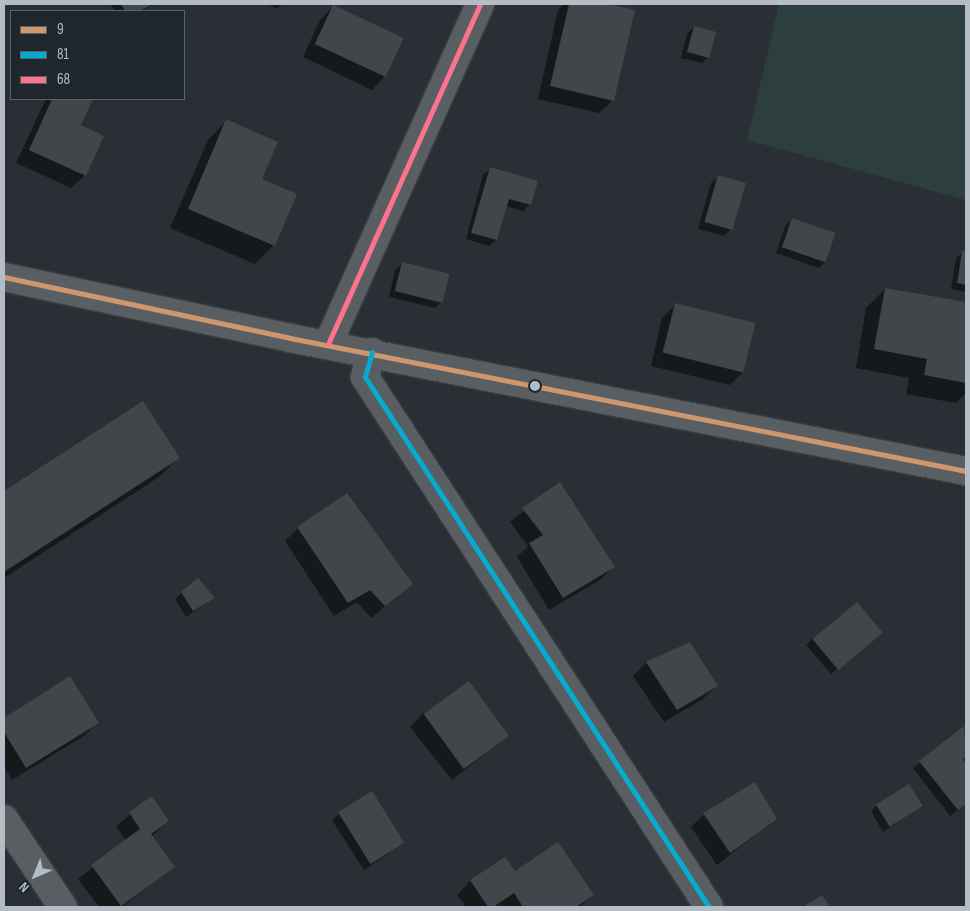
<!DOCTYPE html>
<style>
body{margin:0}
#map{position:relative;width:970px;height:911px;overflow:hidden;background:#292f34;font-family:"Sofia Sans Condensed",sans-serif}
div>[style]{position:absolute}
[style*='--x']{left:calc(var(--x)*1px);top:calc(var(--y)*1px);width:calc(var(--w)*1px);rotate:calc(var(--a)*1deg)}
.green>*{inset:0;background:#2c3e3e}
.shadow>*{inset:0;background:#0007}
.building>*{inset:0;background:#41464b;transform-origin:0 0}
.roads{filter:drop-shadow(0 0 1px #474b4f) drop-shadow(0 0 1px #474b4f)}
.minor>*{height:28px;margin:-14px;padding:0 14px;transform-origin:14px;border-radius:14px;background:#595e63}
.bus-1>*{height:5px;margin:-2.5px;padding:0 2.5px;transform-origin:2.5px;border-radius:2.5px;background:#cd976f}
.bus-2>*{height:5px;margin:-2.5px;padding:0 2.5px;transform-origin:2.5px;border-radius:2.5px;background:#06acd0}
.bus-3>*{height:5px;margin:-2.5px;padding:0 2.5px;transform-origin:2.5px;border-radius:2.5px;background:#fc738d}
.dots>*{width:14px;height:14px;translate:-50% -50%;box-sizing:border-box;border:2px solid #1e262e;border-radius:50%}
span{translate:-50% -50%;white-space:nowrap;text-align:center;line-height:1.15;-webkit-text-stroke:4px #1e262e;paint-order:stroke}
.frame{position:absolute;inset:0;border:5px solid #b4bcc5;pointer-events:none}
.legend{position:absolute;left:10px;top:10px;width:175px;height:90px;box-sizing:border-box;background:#1e262e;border:1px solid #5a626a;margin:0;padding:6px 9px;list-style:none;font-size:15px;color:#b4bcc5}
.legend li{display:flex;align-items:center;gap:10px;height:25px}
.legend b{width:25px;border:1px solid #5a626a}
.north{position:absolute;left:10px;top:851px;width:50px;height:50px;-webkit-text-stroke:4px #1e262e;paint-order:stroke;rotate:224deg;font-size:14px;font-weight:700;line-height:20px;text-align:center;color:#b4bcc5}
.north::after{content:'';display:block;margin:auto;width:18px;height:22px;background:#b4bcc5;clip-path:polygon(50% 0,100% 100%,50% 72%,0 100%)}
</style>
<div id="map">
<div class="green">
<div style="clip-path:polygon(779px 4px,966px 4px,966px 200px,747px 140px)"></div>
</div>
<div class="shadow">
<div style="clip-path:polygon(110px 4px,155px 4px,142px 11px,115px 11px)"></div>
<div style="clip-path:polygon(267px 4px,282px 4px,277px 9px)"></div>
<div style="clip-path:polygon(564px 4px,602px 4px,633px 11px,613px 100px,599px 113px,538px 99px,558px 10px)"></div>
<div style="clip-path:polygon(334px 6px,385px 76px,372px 90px,303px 57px,320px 20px)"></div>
<div style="clip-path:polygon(694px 27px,708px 57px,702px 63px,681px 58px,687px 34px)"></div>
<div style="clip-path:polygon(46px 99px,92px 99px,79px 126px,85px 175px,71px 188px,16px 163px)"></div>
<div style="clip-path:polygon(226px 121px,261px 180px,274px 245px,255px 264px,170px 228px,208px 140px)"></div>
<div style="clip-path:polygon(490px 169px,530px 204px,523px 211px,506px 206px,496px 240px,489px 246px,466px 239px,483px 175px)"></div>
<div style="clip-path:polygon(718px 177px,731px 229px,724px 236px,698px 229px,711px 183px)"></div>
<div style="clip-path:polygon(792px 219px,825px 262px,819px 268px,776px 253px,785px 226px)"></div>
<div style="clip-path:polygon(963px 252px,966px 253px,966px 292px,951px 289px,956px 259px)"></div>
<div style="clip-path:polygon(402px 264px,441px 302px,435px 308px,389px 297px,395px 270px)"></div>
<div style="clip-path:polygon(885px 289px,966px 303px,966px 393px,956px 403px,906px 394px,909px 378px,856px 368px,866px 308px)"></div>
<div style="clip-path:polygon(675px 305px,754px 324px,743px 372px,730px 385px,651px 366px,662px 318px)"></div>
<div style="clip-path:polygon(142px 403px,178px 458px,159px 477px,4px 578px,4px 492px)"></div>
<div style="clip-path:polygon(559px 483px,613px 567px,600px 580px,549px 610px,517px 557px,528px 546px,510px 522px)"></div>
<div style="clip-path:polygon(298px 528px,411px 584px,371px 618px,357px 602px,334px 616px,285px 541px)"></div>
<div style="clip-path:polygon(181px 593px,213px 598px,186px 617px,175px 599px)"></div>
<div style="clip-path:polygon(813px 638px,874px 639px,831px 674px,806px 645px)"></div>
<div style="clip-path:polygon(690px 644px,716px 686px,703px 699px,664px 722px,633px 676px,646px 663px)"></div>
<div style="clip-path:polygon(70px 678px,97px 723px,84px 736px,12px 780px,4px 766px,4px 719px)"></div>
<div style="clip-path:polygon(423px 713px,507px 736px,452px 780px,410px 727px)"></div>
<div style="clip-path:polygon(964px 728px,966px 756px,961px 759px,966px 766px,966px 804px,950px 816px,913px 768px)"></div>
<div style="clip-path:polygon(754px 784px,775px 819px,717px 865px,691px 827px,704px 814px)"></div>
<div style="clip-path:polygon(151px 798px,168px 821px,151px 837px,173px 867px,122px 907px,99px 907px,78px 879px,126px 841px,116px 826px)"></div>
<div style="clip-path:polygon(877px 805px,921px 806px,883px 832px,871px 811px)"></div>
<div style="clip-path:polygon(339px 814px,403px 843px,364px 870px,332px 820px)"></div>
<div style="clip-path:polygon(505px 858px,515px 873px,592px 895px,580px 907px,466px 907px,457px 895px,470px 881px)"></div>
</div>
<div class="building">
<div style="clip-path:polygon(121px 4px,153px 4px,140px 11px,125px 11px)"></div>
<div style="clip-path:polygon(569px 4px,608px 4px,635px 10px,614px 101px,550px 86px)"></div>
<div style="left:333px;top:5px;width:78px;height:43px;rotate:25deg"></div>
<div style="left:694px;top:26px;width:23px;height:27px;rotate:15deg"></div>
<div style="clip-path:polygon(52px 99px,93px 99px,81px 125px,104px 136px,86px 176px,29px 150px)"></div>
<div style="clip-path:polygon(226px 119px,278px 142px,262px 179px,297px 194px,275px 246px,188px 209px)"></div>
<div style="clip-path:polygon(490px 167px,538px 181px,531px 205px,509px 199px,497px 240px,471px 233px)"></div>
<div style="left:718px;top:175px;width:29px;height:49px;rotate:16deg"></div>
<div style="left:792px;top:218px;width:46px;height:31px;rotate:19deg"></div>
<div style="clip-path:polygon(962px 251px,966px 251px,966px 285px,957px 283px)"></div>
<div style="left:402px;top:262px;width:49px;height:30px;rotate:14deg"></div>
<div style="clip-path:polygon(885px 288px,966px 302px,966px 383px,924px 375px,927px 359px,874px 349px)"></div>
<div style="left:675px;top:303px;width:83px;height:51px;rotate:14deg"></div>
<div style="clip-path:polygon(143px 401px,180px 458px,4px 572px,4px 491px)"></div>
<div style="clip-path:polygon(560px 482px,615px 567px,563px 598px,529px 543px,543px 535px,522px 508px)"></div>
<div style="clip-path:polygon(347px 493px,413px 584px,385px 606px,370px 590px,348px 603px,297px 527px)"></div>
<div style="clip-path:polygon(198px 578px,215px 598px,193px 611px,181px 592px)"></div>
<div style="left:857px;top:602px;width:40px;height:58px;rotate:50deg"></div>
<div style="clip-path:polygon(690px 642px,718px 686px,677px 710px,646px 662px)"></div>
<div style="clip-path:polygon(70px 676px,99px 723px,26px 768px,4px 732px,4px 718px)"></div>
<div style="left:469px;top:681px;width:68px;height:56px;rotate:54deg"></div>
<div style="clip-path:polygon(964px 726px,966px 756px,962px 759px,966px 764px,966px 804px,958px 810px,919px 761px)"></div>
<div style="clip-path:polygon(755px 782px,777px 819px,730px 853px,703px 813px)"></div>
<div style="left:909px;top:784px;width:26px;height:39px;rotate:58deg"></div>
<div style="left:372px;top:791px;width:61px;height:40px;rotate:58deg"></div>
<div style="clip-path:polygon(152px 796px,169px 821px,151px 834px,175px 867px,121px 906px,91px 865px,140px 829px,129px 812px)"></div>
<div style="clip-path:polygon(558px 842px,594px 895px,576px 907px,523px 907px,514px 893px,493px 907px,488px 907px,470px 880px,505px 857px,515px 871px)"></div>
<div style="clip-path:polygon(822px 895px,830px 907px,803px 907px)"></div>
</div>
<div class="roads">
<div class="minor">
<div style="--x:4;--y:277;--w:292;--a:12"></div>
<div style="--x:290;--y:338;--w:689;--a:11.13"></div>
<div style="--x:328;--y:344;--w:372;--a:-65.9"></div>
<div style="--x:372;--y:352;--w:26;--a:106"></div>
<div style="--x:365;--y:377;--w:632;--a:57.01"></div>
<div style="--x:4;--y:819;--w:106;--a:56.2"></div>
</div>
</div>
<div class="bus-1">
<div style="--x:4;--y:277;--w:292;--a:12"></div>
<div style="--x:290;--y:338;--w:689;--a:11.13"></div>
</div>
<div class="bus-2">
<div style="--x:372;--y:352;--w:26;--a:106"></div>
<div style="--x:365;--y:377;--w:632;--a:57.01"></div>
</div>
<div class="bus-3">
<div style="--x:328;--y:344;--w:372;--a:-65.9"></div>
</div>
<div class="dots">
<div style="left:535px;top:386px;background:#b4bcc5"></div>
</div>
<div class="frame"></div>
<ul class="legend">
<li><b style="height:6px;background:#cd976f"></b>9</li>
<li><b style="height:6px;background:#06acd0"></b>81</li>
<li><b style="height:6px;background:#fc738d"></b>68</li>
</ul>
<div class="north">N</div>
</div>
